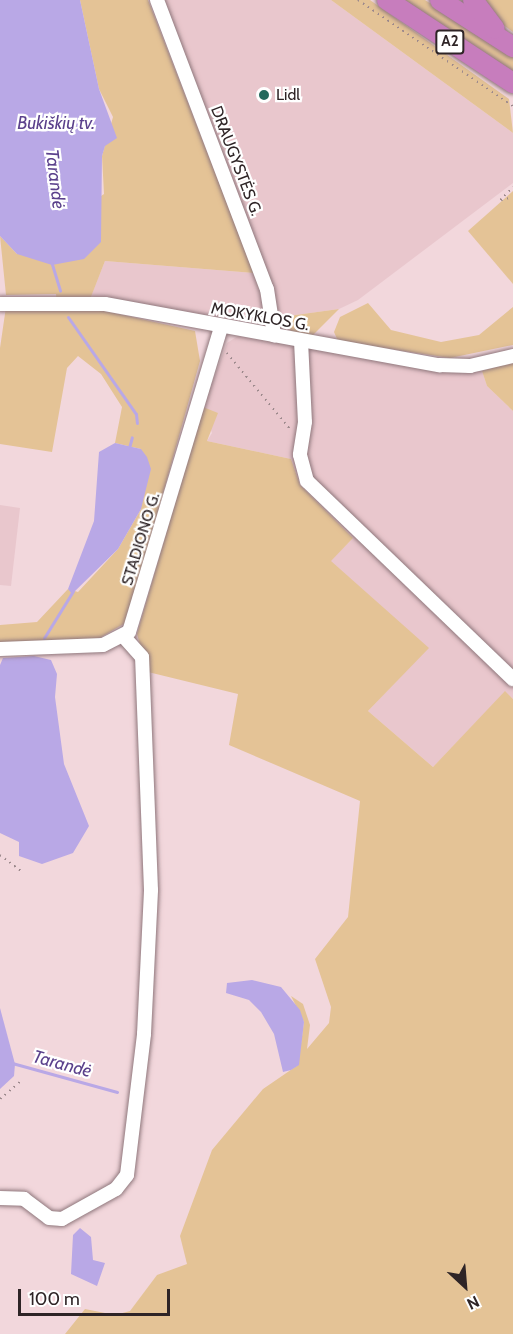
<!DOCTYPE html>
<meta charset="utf-8">
<style>
body{margin:0}
#map{position:relative;width:513px;height:1334px;overflow:hidden;background:#f2d7dc;font-family:Cabin,sans-serif}
div>[style]{position:absolute}
[style*='--x']{left:calc(var(--x)*1px);top:calc(var(--y)*1px);width:calc(var(--w)*1px);rotate:calc(var(--a)*1deg)}
.built>*{inset:0;background:#e9c7cd}
.green>*{inset:0;background:#e4c396}
.water>*{inset:0;background:#b9a8e6}
.stream>*{height:3px;margin:-1.5px;padding:0 1.5px;transform-origin:1.5px;border-radius:1.5px;background:#b9a8e6}
.path>*{height:1.5px;margin-top:-0.75px;transform-origin:0;background:repeating-linear-gradient(90deg,#9c898c 0 1.5px,transparent 0 6px)}
.roads{filter:drop-shadow(0 0 2px #8f777c) drop-shadow(0 0 2px #8f777c)}
.minor>*{height:14px;margin:-7px;padding:0 7px;transform-origin:7px;border-radius:7px;background:#fff}
.highway>*{height:20px;margin:-10px;padding:0 10px;transform-origin:10px;border-radius:10px;background:#c77dbd}
.dots>*{width:16px;height:16px;translate:-50% -50%;box-sizing:border-box;border:3px solid #fff;border-radius:50%}
span{translate:-50% -50%;white-space:nowrap;text-align:center;line-height:1.15;-webkit-text-stroke:4.5px #fff;paint-order:stroke}
.shield-label span{padding:2px 4px;background:#fff;border:2px solid;border-radius:4px;-webkit-text-stroke-width:0}
.shield-label{font-size:15px;color:#2e2426;font-weight:700}
.poi-label{font-size:16px;color:#2e2426}
.left{translate:0 -50%;text-align:left}
.street-label{font-size:16px;color:#2e2426}
.water-label{font-size:18px;color:#5b418c;font-style:italic}
.north{position:absolute;left:435px;top:1256px;width:60px;height:60px;-webkit-text-stroke:4px #fff;paint-order:stroke;rotate:154deg;font-size:16px;font-weight:700;line-height:24px;text-align:center;color:#2e2426}
.north::after{content:'';display:block;margin:auto;width:21px;height:27px;background:#2e2426;clip-path:polygon(50% 0,100% 100%,50% 72%,0 100%)}
.scale{position:absolute;left:18px;top:1289px;width:152px;height:27px;box-sizing:border-box;border:3px solid #2e2426;border-top:0;padding-left:8px;font-size:18px;line-height:21px;white-space:nowrap;color:#2e2426;-webkit-text-stroke:4px #fff;paint-order:stroke}
</style>
<div id="map">
<div class="built">
<div style="clip-path:polygon(163px 0,331px 0,513px 133px,513px 183px,358px 300px,339px 309px,281px 317px)"></div>
<div style="clip-path:polygon(105px 261px,254px 273px,266px 316px,252px 323px,91px 296px)"></div>
<div style="clip-path:polygon(238px 336px,456px 372px,482px 371px,487px 386px,513px 411px,513px 699px,505px 692px,433px 767px,368px 711px,428px 648px,330px 561px,353px 538px,300px 485px,291px 459px,207px 441px,212px 433px,203px 407px,227px 343px)"></div>
<div style="clip-path:polygon(0 505px,20px 508px,11px 586px,0 585px)"></div>
</div>
<div class="green">
<div style="clip-path:polygon(80px 0,148px 0,254px 273px,105px 261px,87px 307px,195px 331px,200px 361px,127px 622px,96px 640px,0 644px,0 625px,37px 622px,68px 589px,78px 592px,118px 549px,141px 509px,141px 449px,115px 443px,122px 407px,101px 374px,78px 356px,67px 368px,52px 452px,0 444px,0 348px,6px 307px,57px 305px,56px 294px,6px 295px,0 236px,17px 254px,104px 194px,102px 156px,113px 117px,99px 89px)"></div>
<div style="clip-path:polygon(331px 0,370px 0,509px 99px,513px 133px)"></div>
<div style="clip-path:polygon(404px 0,425px 0,513px 57px,513px 73px)"></div>
<div style="clip-path:polygon(480px 0,513px 0,513px 32px,499px 22px)"></div>
<div style="clip-path:polygon(513px 191px,513px 284px,468px 231px)"></div>
<div style="clip-path:polygon(368px 303px,391px 330px,441px 342px,479px 335px,513px 307px,513px 345px,450px 358px,338px 341px,334px 332px,340px 317px)"></div>
<div style="clip-path:polygon(339px 309px,310px 338px,293px 334px,281px 317px)"></div>
<div style="clip-path:polygon(513px 362px,513px 411px,487px 386px,482px 371px)"></div>
<div style="clip-path:polygon(203px 407px,218px 413px,207px 441px,291px 459px,300px 485px,353px 538px,331px 561px,429px 648px,368px 711px,433px 767px,505px 691px,513px 699px,513px 1334px,65px 1334px,85px 1309px,115px 1315px,130px 1311px,157px 1275px,187px 1264px,180px 1236px,212px 1150px,263px 1089px,298px 1065px,304px 1022px,291px 996px,303px 1004px,310px 1025px,307px 1049px,329px 1023px,331px 1007px,315px 959px,348px 917px,360px 801px,229px 745px,238px 694px,148px 672px,137px 634px)"></div>
</div>
<div class="water">
<div style="clip-path:polygon(0 0,80px 0,99px 89px,117px 138px,105px 146px,102px 156px,101px 242px,84px 259px,52px 265px,17px 254px,0 236px)"></div>
<div style="clip-path:polygon(115px 443px,141px 449px,147px 457px,151px 469px,141px 509px,118px 549px,72px 594px,68px 589px,94px 521px,99px 452px)"></div>
<div style="clip-path:polygon(34px 656px,51px 660px,57px 674px,55px 697px,64px 764px,89px 826px,73px 853px,42px 864px,19px 856px,19px 842px,0 833px,0 665px,3px 658px)"></div>
<div style="clip-path:polygon(252px 980px,281px 987px,300px 1010px,304px 1022px,299px 1065px,291px 1070px,283px 1072px,274px 1034px,261px 1012px,249px 1000px,226px 993px,227px 983px)"></div>
<div style="clip-path:polygon(0 1008px,15px 1064px,14px 1076px,0 1089px)"></div>
<div style="clip-path:polygon(80px 1228px,91px 1237px,93px 1260px,105px 1263px,97px 1286px,71px 1274px,73px 1235px)"></div>
</div>
<div class="stream">
<div style="--x:51;--y:261;--w:31;--a:73"></div>
<div style="--x:68;--y:317;--w:118;--a:55"></div>
<div style="--x:136;--y:414;--w:9;--a:84"></div>
<div style="--x:129;--y:448;--w:11;--a:-75"></div>
<div style="--x:44;--y:638;--w:55;--a:-58.3"></div>
<div style="--x:12;--y:1063;--w:109;--a:15.4"></div>
</div>
<div class="path">
<div style="--x:358;--y:0;--w:188;--a:34.4"></div>
<div style="--x:500;--y:200;--w:18;--a:-45"></div>
<div style="--x:501;--y:200;--w:12;--a:-14"></div>
<div style="--x:227;--y:353;--w:100;--a:50.3"></div>
<div style="--x:0;--y:855;--w:26;--a:37"></div>
<div style="--x:0;--y:1099;--w:29;--a:-41"></div>
</div>
<div class="roads">
<div class="minor">
<div style="--x:157;--y:0;--w:309;--a:69.2"></div>
<div style="--x:267;--y:289;--w:47;--a:81.3"></div>
<div style="--x:0;--y:304;--w:105;--a:0"></div>
<div style="--x:105;--y:304;--w:340;--a:10.4"></div>
<div style="--x:439;--y:365;--w:31;--a:2"></div>
<div style="--x:470;--y:366;--w:44;--a:-13.1"></div>
<div style="--x:301;--y:341;--w:81;--a:87.2"></div>
<div style="--x:305;--y:422;--w:33;--a:99"></div>
<div style="--x:300;--y:455;--w:27;--a:75"></div>
<div style="--x:307;--y:481;--w:286;--a:43.9"></div>
<div style="--x:0;--y:649;--w:103;--a:-2.2"></div>
<div style="--x:103;--y:645;--w:29;--a:-27"></div>
<div style="--x:129;--y:632;--w:319;--a:-73.2"></div>
<div style="--x:0;--y:1198;--w:24;--a:2"></div>
<div style="--x:24;--y:1199;--w:31;--a:37"></div>
<div style="--x:49;--y:1218;--w:13;--a:4"></div>
<div style="--x:62;--y:1219;--w:62;--a:-29.1"></div>
<div style="--x:116;--y:1189;--w:18;--a:-52"></div>
<div style="--x:127;--y:1175;--w:142;--a:-83.1"></div>
<div style="--x:144;--y:1034;--w:144;--a:-87.2"></div>
<div style="--x:151;--y:890;--w:233;--a:-92.2"></div>
<div style="--x:142;--y:657;--w:27;--a:-132"></div>
</div>
<div class="highway">
<div style="--x:387;--y:0;--w:151;--a:33.4"></div>
<div style="--x:440;--y:0;--w:87;--a:32.8"></div>
<div style="--x:473;--y:0;--w:36;--a:53"></div>
</div>
</div>
<div class="dots">
<div style="left:264px;top:95px;background:#23685c"></div>
</div>
<div class="shield-label">
<span style="left:450px;top:42px">A2</span>
</div>
<div class="poi-label">
<span class="left" style="left:276px;top:95px">Lidl</span>
</div>
<div class="street-label">
<span style="left:236px;top:161px;rotate:69deg">DRAUGYSTĖS G.</span>
<span style="left:260px;top:317px;rotate:10deg">MOKYKLOS G.</span>
<span style="left:141px;top:539px;rotate:-73deg">STADIONO G.</span>
</div>
<div class="water-label">
<span style="left:56px;top:123px">Bukiškių tv.</span>
<span style="left:55px;top:179px;rotate:83deg">Tarandė</span>
<span style="left:62px;top:1064px;rotate:15deg">Tarandė</span>
</div>
<div class="north">N</div>
<div class="scale">100 m</div>
</div>
